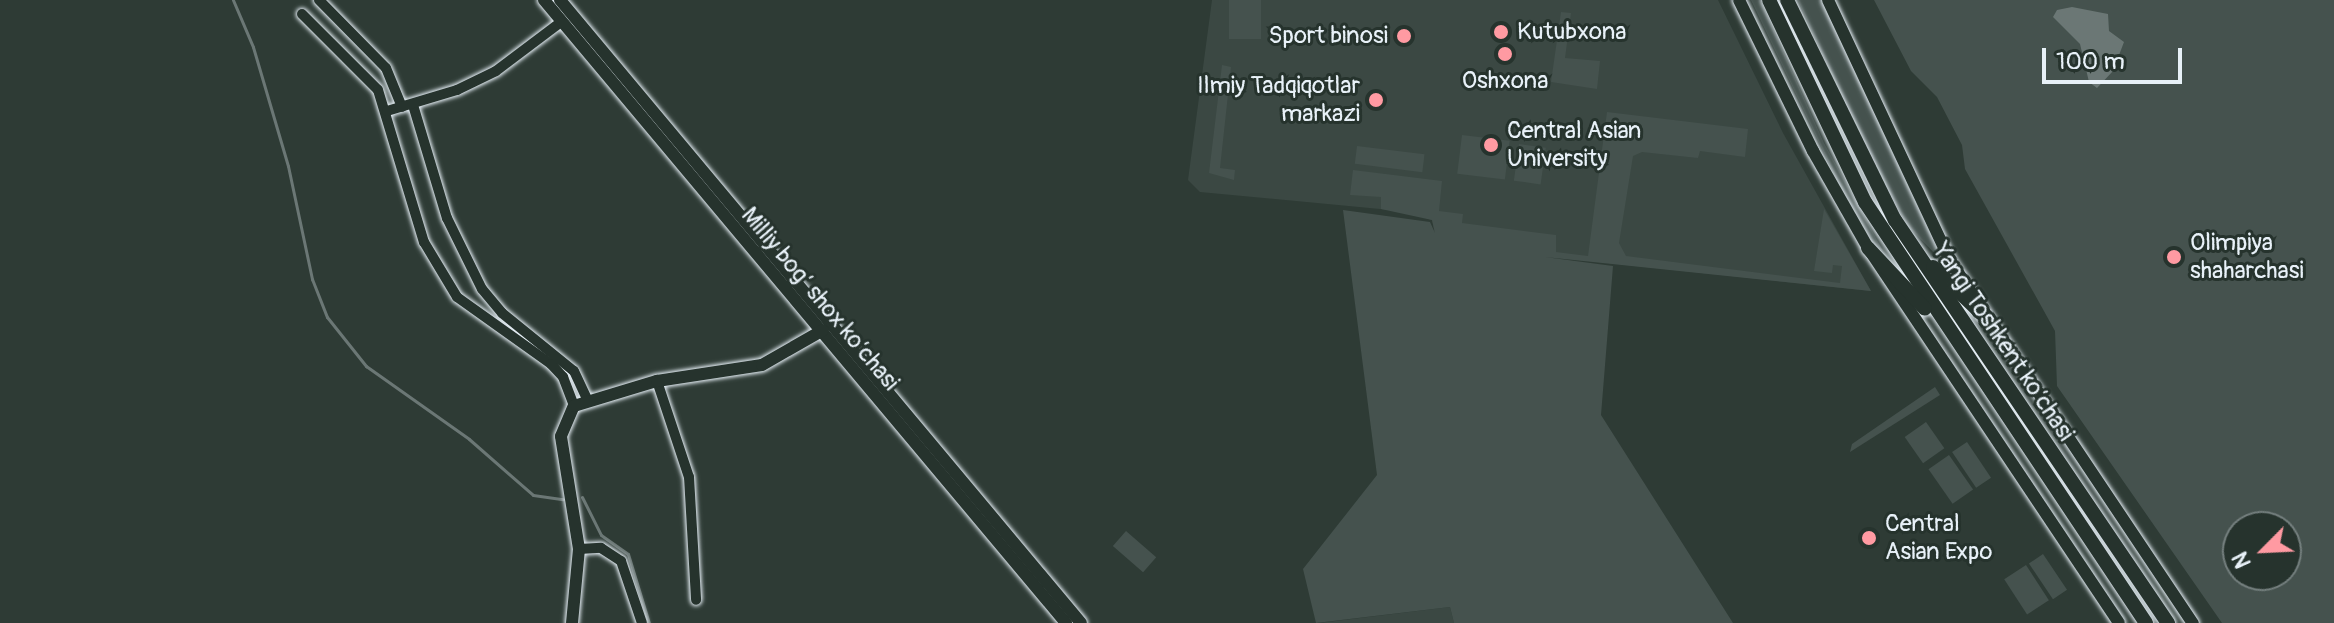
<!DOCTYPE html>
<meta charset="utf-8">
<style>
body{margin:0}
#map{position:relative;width:2334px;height:623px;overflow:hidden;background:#2e3b35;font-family:Pangolin,sans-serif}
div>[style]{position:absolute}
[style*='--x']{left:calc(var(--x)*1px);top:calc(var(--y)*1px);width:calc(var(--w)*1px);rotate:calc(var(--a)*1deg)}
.built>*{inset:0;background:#3b4843}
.green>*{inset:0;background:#45524e;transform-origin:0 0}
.water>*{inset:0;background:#6b7775}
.stream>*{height:3px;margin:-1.5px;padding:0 1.5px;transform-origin:1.5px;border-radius:1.5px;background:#6b7775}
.roads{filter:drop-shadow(0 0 2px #e8f1f8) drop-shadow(0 0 2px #e8f1f8)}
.minor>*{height:10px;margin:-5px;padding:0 5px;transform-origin:5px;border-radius:5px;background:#26332d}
.major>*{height:12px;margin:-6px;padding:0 6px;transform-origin:6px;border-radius:6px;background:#26332d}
.highway>*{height:14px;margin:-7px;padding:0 7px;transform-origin:7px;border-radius:7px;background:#26332d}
.dots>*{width:22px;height:22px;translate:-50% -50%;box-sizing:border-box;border:4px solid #26332d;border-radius:50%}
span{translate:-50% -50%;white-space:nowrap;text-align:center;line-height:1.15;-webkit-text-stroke:6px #26332d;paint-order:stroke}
.poi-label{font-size:24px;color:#e8f1f8}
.left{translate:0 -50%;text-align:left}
.right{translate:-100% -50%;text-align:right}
.street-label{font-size:24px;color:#e8f1f8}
.north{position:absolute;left:2222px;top:511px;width:80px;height:80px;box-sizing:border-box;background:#26332d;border:2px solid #747f7e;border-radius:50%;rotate:246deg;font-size:22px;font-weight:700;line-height:32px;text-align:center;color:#e8f1f8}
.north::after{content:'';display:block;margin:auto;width:28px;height:36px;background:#ff9aa2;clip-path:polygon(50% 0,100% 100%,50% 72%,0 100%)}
.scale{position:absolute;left:2042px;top:48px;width:140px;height:36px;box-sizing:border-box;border:4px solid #e8f1f8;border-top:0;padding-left:10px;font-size:24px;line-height:28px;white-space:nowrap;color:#e8f1f8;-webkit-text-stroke:6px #26332d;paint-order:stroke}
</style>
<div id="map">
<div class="built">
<div style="clip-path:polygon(1212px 0,1718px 0,1783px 133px,1871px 291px,1437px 245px,1432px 220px,1401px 211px,1200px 192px,1188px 180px)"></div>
<div style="clip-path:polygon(1450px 607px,1454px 623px,1319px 623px)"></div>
</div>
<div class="green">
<div style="left:1229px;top:0;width:32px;height:39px"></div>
<div style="clip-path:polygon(1751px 0,1760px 0,1824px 143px,1883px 251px,1874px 245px,1839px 184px)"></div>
<div style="clip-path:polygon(1798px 0,1822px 0,1943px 262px,1908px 226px,1867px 152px)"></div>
<div style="clip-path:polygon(evenodd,1874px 0,2334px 0,2334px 623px,2222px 623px,2057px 386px,2055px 331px,1965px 169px,1962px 145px,1937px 97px,1911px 71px,1874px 0,2238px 527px,2286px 527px,2286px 575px,2238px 575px,2238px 527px)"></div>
<div style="clip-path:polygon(1561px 12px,1571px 13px,1565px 58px,1600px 61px,1597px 89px,1551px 82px)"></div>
<div style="clip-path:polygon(1222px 65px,1231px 67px,1220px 168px,1235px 170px,1234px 180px,1209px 173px)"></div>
<div style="clip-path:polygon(1607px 112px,1748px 129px,1745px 157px,1700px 151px,1698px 158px,1642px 152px,1633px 156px,1619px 243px,1626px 256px,1840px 283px,1842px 266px,1833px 265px,1832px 273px,1814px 271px,1824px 209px,1871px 291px,1545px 257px,1613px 266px,1601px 415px,1733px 623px,1454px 623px,1450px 607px,1316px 623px,1303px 569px,1377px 475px,1343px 210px,1430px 222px,1435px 233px,1432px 220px,1381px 209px,1381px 197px,1350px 195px,1353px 170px,1442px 181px,1439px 211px,1463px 214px,1462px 223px,1556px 235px,1556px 252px,1588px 256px)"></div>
<div style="left:1462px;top:135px;width:48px;height:39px;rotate:7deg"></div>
<div style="left:1519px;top:144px;width:27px;height:37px;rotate:8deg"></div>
<div style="left:1357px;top:146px;width:68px;height:18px;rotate:7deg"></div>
<div style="clip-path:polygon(1935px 387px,1940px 395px,1850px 452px,1852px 444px)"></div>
<div style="left:1926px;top:422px;width:32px;height:26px;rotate:55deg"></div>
<div style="left:1967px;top:442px;width:43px;height:18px;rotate:56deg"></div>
<div style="left:1949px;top:455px;width:42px;height:25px;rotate:55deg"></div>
<div style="left:1126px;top:531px;width:40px;height:20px;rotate:41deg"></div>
<div style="left:2043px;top:554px;width:43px;height:17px;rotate:56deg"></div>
<div style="left:2026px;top:565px;width:42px;height:26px;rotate:57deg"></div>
</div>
<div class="water">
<div style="clip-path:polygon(2072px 7px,2108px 14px,2109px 31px,2124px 42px,2113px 71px,2097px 88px,2089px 82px,2080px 44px,2053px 17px,2057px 10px)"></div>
</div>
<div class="stream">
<div style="--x:233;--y:0;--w:51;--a:66.9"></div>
<div style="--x:253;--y:47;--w:124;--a:73.6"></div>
<div style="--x:288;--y:166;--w:116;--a:78"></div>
<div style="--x:312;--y:279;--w:41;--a:68.5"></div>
<div style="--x:327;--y:317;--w:63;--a:51.5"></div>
<div style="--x:366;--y:366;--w:126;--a:35.3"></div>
<div style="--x:469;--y:439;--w:85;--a:41.2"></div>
<div style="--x:533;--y:495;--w:30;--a:8"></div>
<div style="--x:582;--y:497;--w:42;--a:63.4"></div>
<div style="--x:601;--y:535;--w:33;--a:35"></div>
<div style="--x:628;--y:554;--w:72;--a:73.1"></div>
</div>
<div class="roads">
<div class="minor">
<div style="--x:319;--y:0;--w:95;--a:45.4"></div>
<div style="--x:386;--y:68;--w:42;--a:67.7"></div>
<div style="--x:302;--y:14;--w:107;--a:45"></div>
<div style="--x:378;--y:90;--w:159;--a:73.2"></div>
<div style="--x:424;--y:242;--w:64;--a:59"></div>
<div style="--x:457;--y:297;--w:115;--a:35.5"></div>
<div style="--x:551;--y:364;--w:18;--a:47"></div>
<div style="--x:563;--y:377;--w:31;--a:69"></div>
<div style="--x:413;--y:105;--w:118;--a:73.3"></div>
<div style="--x:447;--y:218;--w:79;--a:63.8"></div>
<div style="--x:482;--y:289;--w:31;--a:50"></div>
<div style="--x:502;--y:313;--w:92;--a:38.9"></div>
<div style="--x:574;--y:371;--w:31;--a:65"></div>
<div style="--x:387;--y:111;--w:73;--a:-16.7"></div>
<div style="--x:457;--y:90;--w:43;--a:-26"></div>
<div style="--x:496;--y:71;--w:81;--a:-37"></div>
<div style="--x:657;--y:381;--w:101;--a:71.6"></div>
<div style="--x:689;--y:477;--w:123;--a:86.7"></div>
<div style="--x:579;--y:549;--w:22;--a:-3"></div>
<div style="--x:601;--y:548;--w:24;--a:33"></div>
<div style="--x:621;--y:561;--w:65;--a:71.3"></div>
</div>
<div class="major">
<div style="--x:544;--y:0;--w:813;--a:50.04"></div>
<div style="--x:560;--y:0;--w:812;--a:50.1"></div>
<div style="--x:1739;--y:0;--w:168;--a:63.9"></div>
<div style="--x:1813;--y:151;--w:112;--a:60.4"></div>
<div style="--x:1868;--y:248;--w:451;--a:56.2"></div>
<div style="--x:1828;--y:0;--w:289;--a:64.9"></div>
<div style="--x:1951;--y:262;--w:435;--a:56.2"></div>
<div style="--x:572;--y:623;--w:74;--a:-84.6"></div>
<div style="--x:579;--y:549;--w:114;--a:-99.1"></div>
<div style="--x:561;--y:436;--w:33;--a:-67"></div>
<div style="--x:574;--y:406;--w:87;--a:-16.8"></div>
<div style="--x:657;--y:381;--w:106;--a:-8.7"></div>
<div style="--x:762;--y:365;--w:70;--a:-29.8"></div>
</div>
<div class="highway">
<div style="--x:1769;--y:0;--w:224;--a:64.6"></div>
<div style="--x:1865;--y:202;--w:506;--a:56.28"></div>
<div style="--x:1787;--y:0;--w:245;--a:63.9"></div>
<div style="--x:1895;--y:220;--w:487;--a:55.9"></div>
<div style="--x:1868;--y:248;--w:83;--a:46.9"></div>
<div style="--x:1933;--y:267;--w:74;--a:43.9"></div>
</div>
</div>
<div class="dots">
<div style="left:1501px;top:32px;background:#ff9aa2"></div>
<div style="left:1404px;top:36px;background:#ff9aa2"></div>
<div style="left:1505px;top:54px;background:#ff9aa2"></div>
<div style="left:1376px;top:100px;background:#ff9aa2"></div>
<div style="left:1491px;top:145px;background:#ff9aa2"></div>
<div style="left:2174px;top:257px;background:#ff9aa2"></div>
<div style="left:1869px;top:538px;background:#ff9aa2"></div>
</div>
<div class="poi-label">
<span class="left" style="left:1517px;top:32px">Kutubxona</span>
<span class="right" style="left:1388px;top:36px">Sport binosi</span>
<span style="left:1505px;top:81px">Oshxona</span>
<span class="right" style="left:1360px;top:100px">Ilmiy Tadqiqotlar<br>markazi</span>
<span class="left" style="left:1507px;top:145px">Central Asian<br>University</span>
<span class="left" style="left:2190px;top:257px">Olimpiya<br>shaharchasi</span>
<span class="left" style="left:1885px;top:538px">Central<br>Asian Expo</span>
</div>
<div class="street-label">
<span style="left:820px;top:299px;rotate:50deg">Milliy bog‘ shox ko‘chasi</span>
<span style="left:2003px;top:342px;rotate:56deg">Yangi Toshkent ko‘chasi</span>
</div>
<div class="north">N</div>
<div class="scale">100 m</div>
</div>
